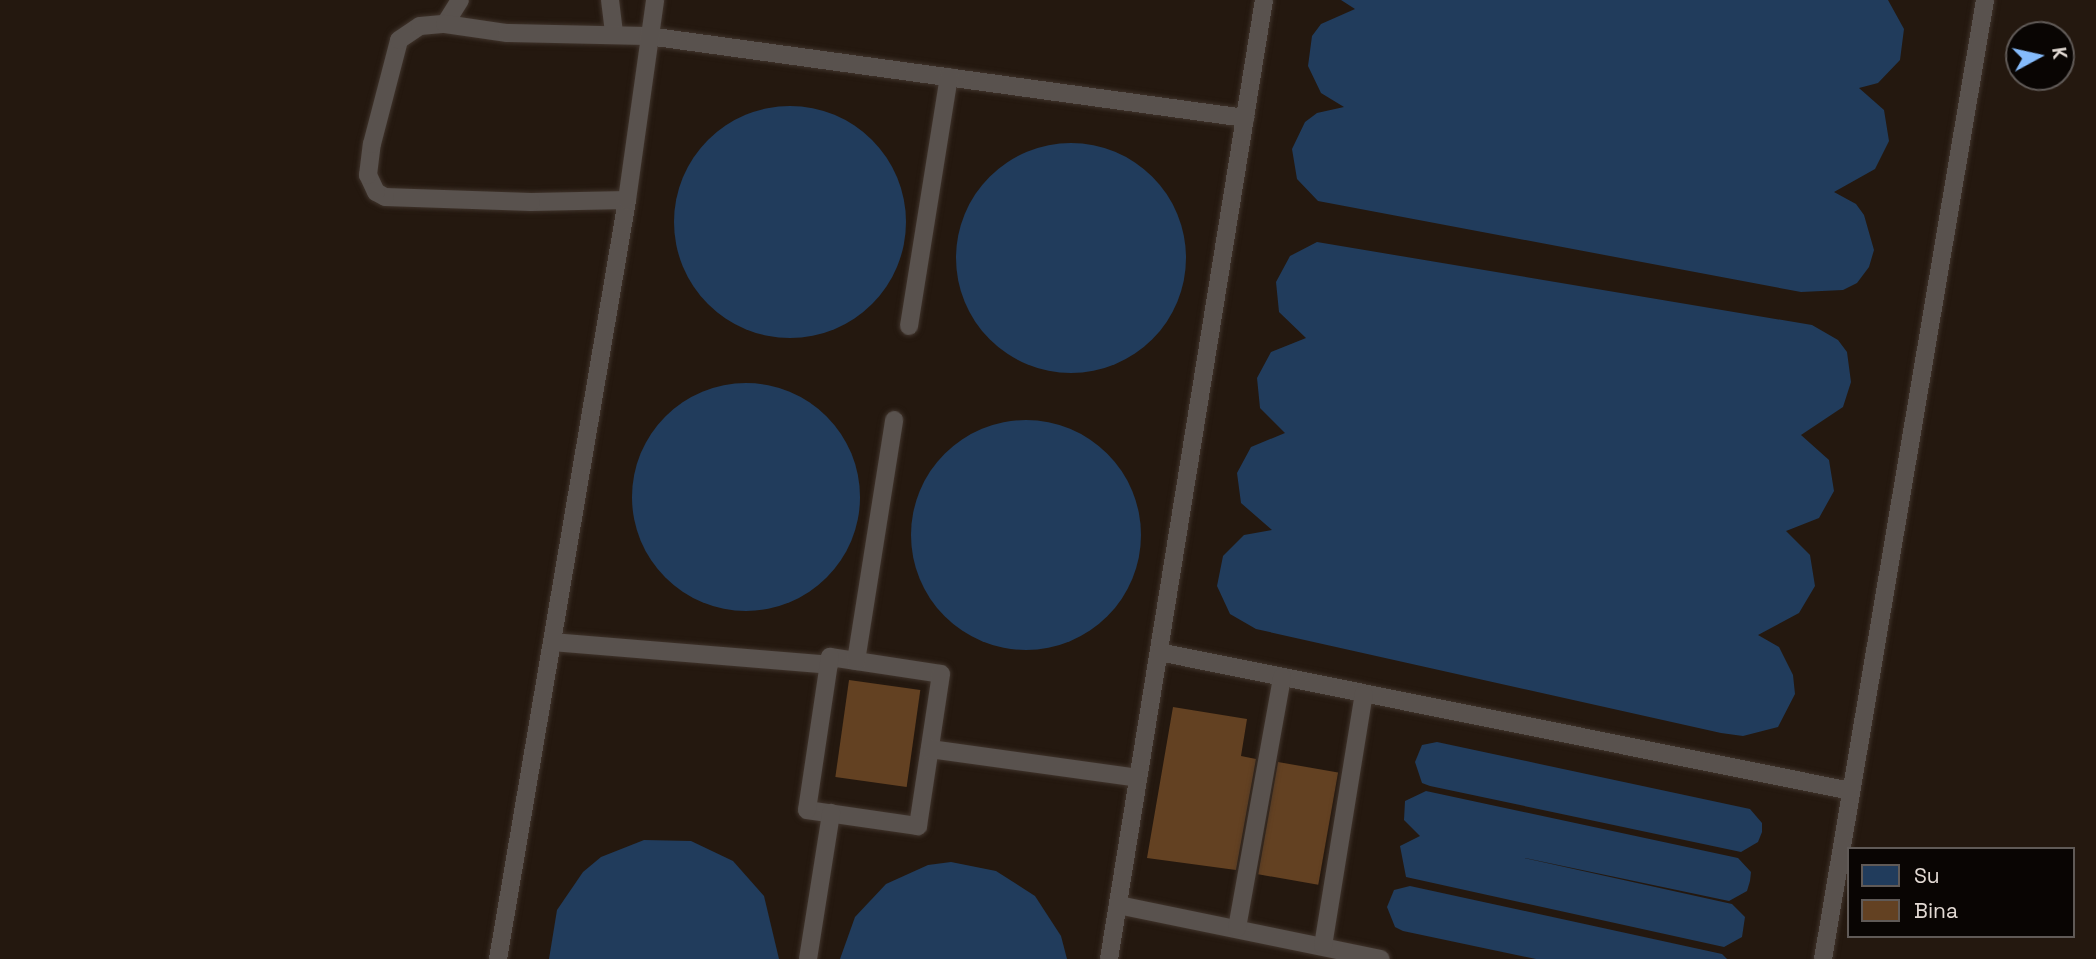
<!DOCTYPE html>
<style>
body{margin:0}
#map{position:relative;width:2096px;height:959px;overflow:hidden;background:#24180f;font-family:"Space Grotesk",sans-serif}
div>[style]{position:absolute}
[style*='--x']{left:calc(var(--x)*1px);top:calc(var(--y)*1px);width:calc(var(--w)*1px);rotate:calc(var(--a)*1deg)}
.water>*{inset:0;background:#213c5c}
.round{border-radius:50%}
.building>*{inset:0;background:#634122;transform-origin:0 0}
.roads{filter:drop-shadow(0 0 2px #3f332b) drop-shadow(0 0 2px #3f332b)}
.service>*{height:18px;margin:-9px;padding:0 9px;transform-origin:9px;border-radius:9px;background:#59524e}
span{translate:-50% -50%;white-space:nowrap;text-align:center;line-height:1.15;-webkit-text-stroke:7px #090503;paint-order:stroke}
.legend{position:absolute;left:1847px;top:847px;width:228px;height:91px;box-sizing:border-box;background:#090503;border:2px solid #605a57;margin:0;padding:9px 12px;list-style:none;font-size:21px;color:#e3dad4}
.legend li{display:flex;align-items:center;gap:14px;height:35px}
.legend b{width:35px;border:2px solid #605a57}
.north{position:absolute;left:2005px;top:21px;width:70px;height:70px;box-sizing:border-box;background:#090503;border:2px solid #605a57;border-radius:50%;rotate:82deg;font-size:19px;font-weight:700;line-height:28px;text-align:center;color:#e3dad4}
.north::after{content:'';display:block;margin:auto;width:24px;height:32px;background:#85bbfb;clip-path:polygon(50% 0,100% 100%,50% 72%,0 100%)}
</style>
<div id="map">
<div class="water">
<div style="clip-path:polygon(1341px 0,1888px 0,1904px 29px,1900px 60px,1878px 83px,1859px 88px,1884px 110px,1889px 141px,1875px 169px,1834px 192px,1856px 204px,1864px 215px,1874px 250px,1869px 267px,1857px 283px,1843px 290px,1801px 292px,1318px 201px,1297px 179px,1292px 149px,1305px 122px,1317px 113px,1344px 107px,1321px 93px,1308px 66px,1312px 36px,1321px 24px,1355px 9px)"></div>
<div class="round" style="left:674px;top:106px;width:232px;height:232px"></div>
<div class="round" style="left:956px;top:143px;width:230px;height:230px"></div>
<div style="clip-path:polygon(1317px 242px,1812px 325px,1838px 340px,1847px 352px,1851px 382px,1843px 407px,1801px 435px,1829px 460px,1834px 491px,1819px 518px,1786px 531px,1810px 555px,1815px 586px,1799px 613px,1758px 635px,1779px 647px,1793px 675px,1795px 694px,1778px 727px,1743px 736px,1721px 733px,1256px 629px,1230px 614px,1217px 586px,1223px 556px,1244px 535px,1272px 530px,1241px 503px,1237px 473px,1251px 447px,1285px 433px,1260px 408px,1257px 378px,1271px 352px,1306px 338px,1279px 312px,1276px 282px,1290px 256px)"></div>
<div class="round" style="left:632px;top:383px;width:228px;height:228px"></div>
<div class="round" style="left:911px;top:420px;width:230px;height:230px"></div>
<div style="clip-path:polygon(1437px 742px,1750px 809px,1762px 823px,1762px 832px,1758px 842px,1741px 852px,1430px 786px,1422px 783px,1415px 762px,1422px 745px)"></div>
<div style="clip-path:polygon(1426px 791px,1738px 858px,1751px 872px,1750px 881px,1747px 891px,1729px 901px,1511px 855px,1732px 904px,1745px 917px,1742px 937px,1724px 947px,1406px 877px,1400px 846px,1420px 836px,1404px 820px,1405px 801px)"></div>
<div style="clip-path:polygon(644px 840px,691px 841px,733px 861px,764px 896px,779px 959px,549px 959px,557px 910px,583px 872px,601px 857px)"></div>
<div style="clip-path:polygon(951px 862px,996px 871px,1035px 896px,1061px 936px,1067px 959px,840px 959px,855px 917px,886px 884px,928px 865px)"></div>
<div style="clip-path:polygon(1410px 886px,1722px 954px,1727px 959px,1536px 959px,1403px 931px,1395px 927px,1387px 907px,1394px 890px)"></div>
</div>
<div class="building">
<div style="left:849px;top:680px;width:72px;height:98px;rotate:8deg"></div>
<div style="clip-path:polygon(1173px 707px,1247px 719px,1241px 756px,1256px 759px,1236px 870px,1147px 858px)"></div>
<div style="left:1278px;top:762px;width:61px;height:114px;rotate:10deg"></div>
</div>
<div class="roads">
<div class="service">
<div style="--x:610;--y:0;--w:34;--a:83"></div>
<div style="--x:445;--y:24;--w:28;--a:-58"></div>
<div style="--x:627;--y:200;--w:96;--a:178.8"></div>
<div style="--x:531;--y:202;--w:146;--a:-178"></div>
<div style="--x:385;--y:197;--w:10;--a:-151"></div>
<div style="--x:376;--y:192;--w:19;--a:-115"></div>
<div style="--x:368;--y:175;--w:31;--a:-83"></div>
<div style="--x:372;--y:144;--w:107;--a:-75.4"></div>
<div style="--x:399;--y:40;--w:25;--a:-34"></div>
<div style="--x:420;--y:26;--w:25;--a:-5"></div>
<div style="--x:445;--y:24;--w:63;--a:8.3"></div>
<div style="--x:507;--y:33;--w:141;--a:1.2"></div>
<div style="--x:648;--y:36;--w:603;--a:7.82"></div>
<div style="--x:909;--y:326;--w:252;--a:-80.9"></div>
<div style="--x:552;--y:642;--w:278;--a:4.7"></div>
<div style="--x:1159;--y:652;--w:706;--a:11.36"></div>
<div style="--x:830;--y:657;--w:112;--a:8.7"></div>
<div style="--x:941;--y:674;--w:154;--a:98.6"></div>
<div style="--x:918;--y:826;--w:112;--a:-171.8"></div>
<div style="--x:807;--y:810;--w:155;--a:-81.5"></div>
<div style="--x:856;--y:661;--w:244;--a:-81"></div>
<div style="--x:930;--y:749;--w:210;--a:7.9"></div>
<div style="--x:1118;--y:905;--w:268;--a:11.6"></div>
<div style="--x:1237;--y:928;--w:255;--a:-79.8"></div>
<div style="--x:1323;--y:946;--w:255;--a:-80.8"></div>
<div style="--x:498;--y:959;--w:770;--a:-80.35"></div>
<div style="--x:627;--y:200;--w:202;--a:-82"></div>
<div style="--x:808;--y:959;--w:148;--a:-81"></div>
<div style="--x:1109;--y:959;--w:971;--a:-80.82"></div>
<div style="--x:1823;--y:959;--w:973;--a:-80.41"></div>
</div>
</div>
<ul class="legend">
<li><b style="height:19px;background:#213c5c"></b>Su</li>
<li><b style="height:19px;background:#634122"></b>Bina</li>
</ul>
<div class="north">K</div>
</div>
